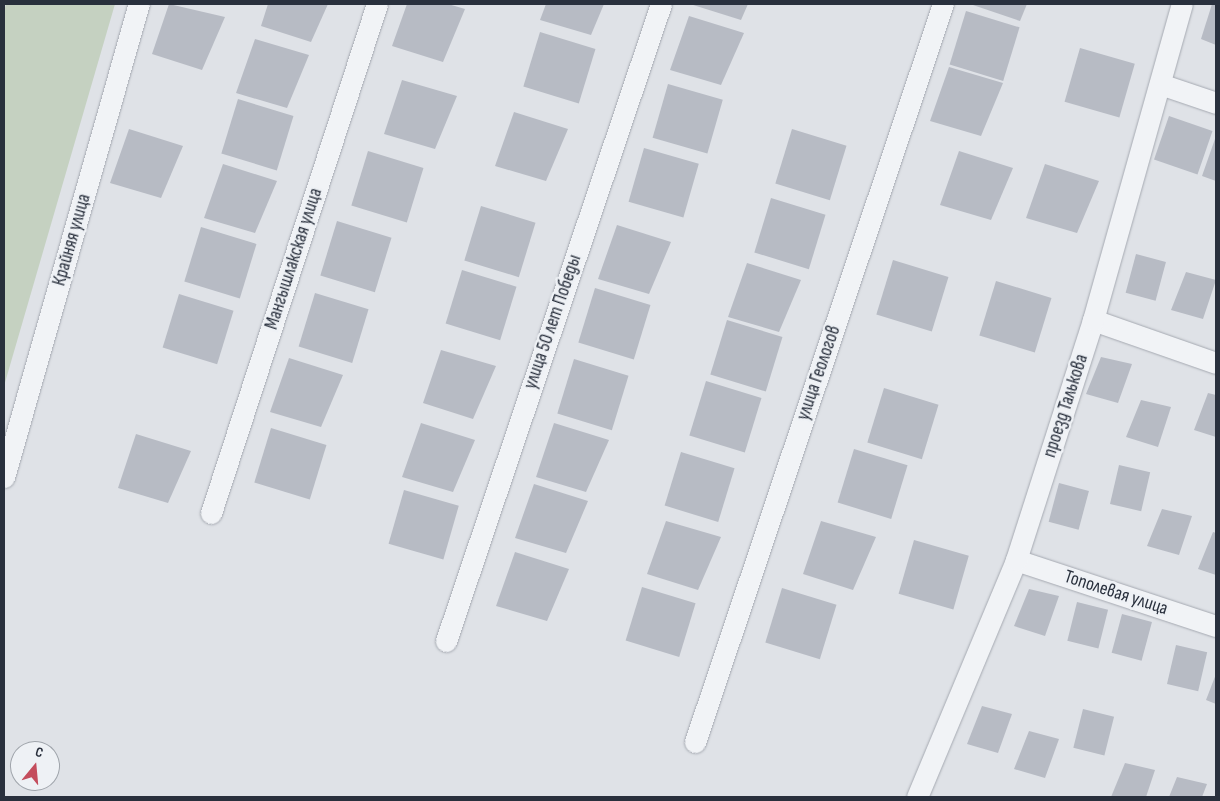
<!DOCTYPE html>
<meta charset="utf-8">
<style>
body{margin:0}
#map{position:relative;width:1220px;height:801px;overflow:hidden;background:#dfe2e7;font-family:"Sofia Sans Condensed",sans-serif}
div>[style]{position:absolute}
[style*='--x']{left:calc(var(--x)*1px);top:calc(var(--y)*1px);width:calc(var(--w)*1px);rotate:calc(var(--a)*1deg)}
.green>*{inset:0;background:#c5d1c1}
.building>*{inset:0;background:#b7bbc4;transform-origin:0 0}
.roads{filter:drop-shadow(0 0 1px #a5a9b1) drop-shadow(0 0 1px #a5a9b1)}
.minor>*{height:21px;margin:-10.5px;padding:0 10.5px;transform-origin:10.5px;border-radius:10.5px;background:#f1f3f6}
span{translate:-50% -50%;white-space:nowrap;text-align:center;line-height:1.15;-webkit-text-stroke:5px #eef1f5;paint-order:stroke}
.street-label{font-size:19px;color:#29303d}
.frame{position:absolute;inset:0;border:5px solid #29303d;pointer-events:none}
.north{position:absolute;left:10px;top:741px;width:50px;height:50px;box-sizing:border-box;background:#eef1f5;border:1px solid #9fa4ab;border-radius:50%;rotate:17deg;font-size:14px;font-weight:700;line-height:20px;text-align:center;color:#29303d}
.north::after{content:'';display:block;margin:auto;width:18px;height:22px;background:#c44d5d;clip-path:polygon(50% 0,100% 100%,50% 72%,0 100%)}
</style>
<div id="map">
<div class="green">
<div style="clip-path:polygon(6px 4px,115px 4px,4px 386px,4px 12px)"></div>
</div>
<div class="building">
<div style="clip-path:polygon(169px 4px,225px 17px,202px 70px,152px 54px)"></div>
<div style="clip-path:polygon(268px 4px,328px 4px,311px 42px,261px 26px)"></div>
<div style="clip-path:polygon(407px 4px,448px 4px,465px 9px,443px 62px,392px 46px)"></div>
<div style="clip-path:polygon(546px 4px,604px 4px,591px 35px,540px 20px)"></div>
<div style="clip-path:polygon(690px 4px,748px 4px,741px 20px)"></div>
<div style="clip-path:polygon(970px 4px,1027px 4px,1020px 21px)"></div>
<div style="clip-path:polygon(1212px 4px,1216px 4px,1216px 45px,1201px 39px)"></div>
<div style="left:966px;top:11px;width:56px;height:56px;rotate:17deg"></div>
<div style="clip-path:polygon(689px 16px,744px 33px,721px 85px,670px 70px)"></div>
<div style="left:540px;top:32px;width:58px;height:57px;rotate:17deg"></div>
<div style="clip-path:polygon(255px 39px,309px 55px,287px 108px,236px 93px)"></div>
<div style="left:1080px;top:48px;width:57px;height:56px;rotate:16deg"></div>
<div style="clip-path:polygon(949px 67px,1003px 83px,981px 136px,930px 121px)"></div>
<div style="clip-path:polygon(402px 80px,457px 96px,435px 149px,384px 134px)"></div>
<div style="left:668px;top:84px;width:57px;height:56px;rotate:16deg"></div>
<div style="left:238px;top:99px;width:58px;height:57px;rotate:17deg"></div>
<div style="clip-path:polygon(514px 112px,568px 129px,546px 181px,495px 166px)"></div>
<div style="left:1169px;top:116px;width:46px;height:46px;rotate:19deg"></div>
<div style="clip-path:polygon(129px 129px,183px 146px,161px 198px,110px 183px)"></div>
<div style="left:792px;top:129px;width:57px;height:57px;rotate:17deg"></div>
<div style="clip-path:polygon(1216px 136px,1216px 181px,1202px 176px)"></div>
<div style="left:644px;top:148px;width:57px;height:56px;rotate:16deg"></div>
<div style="left:368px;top:151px;width:58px;height:57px;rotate:17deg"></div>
<div style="clip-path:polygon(959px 151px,1013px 168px,991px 220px,940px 205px)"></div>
<div style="clip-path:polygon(223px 164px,277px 181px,255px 233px,204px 218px)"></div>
<div style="clip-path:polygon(1045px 164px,1099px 181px,1077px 233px,1026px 218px)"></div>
<div style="left:771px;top:198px;width:57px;height:57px;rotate:17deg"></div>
<div style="left:481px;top:206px;width:57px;height:57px;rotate:17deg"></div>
<div style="left:337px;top:221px;width:57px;height:57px;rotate:17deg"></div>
<div style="clip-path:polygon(617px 225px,671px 242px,649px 294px,598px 279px)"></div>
<div style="left:201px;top:227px;width:58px;height:57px;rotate:17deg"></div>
<div style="left:1136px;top:254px;width:31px;height:40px;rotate:15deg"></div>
<div style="left:893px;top:260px;width:58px;height:57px;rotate:17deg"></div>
<div style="clip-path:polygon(747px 263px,801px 280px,779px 332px,728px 317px)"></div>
<div style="left:462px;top:270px;width:57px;height:56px;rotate:17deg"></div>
<div style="clip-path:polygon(1186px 272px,1216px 280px,1203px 319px,1171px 310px)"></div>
<div style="left:996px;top:281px;width:58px;height:57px;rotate:17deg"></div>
<div style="left:595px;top:288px;width:58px;height:57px;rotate:17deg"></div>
<div style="left:315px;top:293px;width:56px;height:56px;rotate:17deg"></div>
<div style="left:179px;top:294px;width:57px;height:56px;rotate:17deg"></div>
<div style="left:727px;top:320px;width:58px;height:57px;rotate:17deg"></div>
<div style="clip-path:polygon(441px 350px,496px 366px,473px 419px,423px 403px)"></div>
<div style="clip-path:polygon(1101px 357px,1132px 364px,1118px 403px,1086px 394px)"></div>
<div style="clip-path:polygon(289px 358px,343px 375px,321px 427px,270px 412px)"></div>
<div style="left:574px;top:359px;width:57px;height:57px;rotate:17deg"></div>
<div style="left:706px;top:381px;width:58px;height:57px;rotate:17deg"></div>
<div style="left:884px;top:388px;width:57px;height:57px;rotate:17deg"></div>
<div style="clip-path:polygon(1208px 393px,1216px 395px,1216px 437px,1194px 430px)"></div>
<div style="clip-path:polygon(1141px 400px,1171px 407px,1158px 447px,1126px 437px)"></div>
<div style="clip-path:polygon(421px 423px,475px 440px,453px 492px,402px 477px)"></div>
<div style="clip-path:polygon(554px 423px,609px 440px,586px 492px,536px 477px)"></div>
<div style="left:271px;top:428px;width:58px;height:57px;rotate:17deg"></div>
<div style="clip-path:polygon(136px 434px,191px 451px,168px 503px,118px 488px)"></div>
<div style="left:854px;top:449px;width:56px;height:56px;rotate:17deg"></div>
<div style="left:681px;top:452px;width:56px;height:56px;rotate:17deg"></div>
<div style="left:1119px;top:465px;width:32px;height:40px;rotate:13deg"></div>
<div style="left:1059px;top:483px;width:31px;height:40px;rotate:15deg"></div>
<div style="clip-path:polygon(534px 484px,588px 501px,566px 553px,515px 538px)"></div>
<div style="left:404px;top:490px;width:57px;height:56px;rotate:16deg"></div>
<div style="clip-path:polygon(1162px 509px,1192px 516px,1179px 555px,1147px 546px)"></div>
<div style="clip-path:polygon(666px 521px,721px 537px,698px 590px,647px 574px)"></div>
<div style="clip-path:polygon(821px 521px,876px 537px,853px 590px,803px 574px)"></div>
<div style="clip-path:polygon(1213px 532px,1216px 533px,1216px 575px,1198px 569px)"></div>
<div style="left:914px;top:540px;width:57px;height:56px;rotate:16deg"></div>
<div style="clip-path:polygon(515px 552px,569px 569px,547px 621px,496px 606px)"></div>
<div style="left:642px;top:587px;width:56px;height:56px;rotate:17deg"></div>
<div style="left:782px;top:588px;width:57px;height:57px;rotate:17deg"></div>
<div style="clip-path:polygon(1029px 589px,1059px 596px,1045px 636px,1014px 626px)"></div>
<div style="left:1077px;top:602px;width:32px;height:40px;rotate:14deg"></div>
<div style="left:1122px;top:614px;width:31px;height:40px;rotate:15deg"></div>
<div style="left:1176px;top:645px;width:32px;height:40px;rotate:13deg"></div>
<div style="clip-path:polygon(1216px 674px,1216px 704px,1206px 700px)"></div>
<div style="clip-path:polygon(982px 706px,1012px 714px,998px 753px,967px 744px)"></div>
<div style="left:1083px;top:709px;width:32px;height:40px;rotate:14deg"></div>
<div style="clip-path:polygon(1029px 731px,1059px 739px,1045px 778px,1014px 769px)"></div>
<div style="clip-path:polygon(1125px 763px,1155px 770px,1146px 797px,1111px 797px)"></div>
<div style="clip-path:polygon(1177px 777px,1207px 784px,1202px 797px,1169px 797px)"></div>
</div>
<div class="roads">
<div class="minor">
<div style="--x:1160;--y:84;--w:59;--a:18.7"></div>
<div style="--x:1093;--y:320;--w:130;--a:19.3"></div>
<div style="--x:4;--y:477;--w:492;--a:-74.1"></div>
<div style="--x:211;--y:513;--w:535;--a:-71.94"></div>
<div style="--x:1016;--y:560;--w:211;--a:18.3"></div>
<div style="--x:446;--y:641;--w:672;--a:-71.35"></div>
<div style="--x:695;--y:742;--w:779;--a:-71.43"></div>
<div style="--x:917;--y:797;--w:257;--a:-67.3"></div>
<div style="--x:1016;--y:560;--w:252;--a:-72.2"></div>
<div style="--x:1093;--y:320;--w:328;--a:-74.3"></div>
</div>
</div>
<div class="street-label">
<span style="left:72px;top:240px;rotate:-74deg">Крайняя улица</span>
<span style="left:294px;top:259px;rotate:-72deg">Мангышлакская улица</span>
<span style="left:553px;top:322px;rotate:-71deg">улица 50 лет Победы</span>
<span style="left:819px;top:373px;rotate:-71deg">улица Геологов</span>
<span style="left:1066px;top:406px;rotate:-72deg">проезд Талькова</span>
<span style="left:1116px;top:593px;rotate:18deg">Тополевая улица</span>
</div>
<div class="frame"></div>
<div class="north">С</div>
</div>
